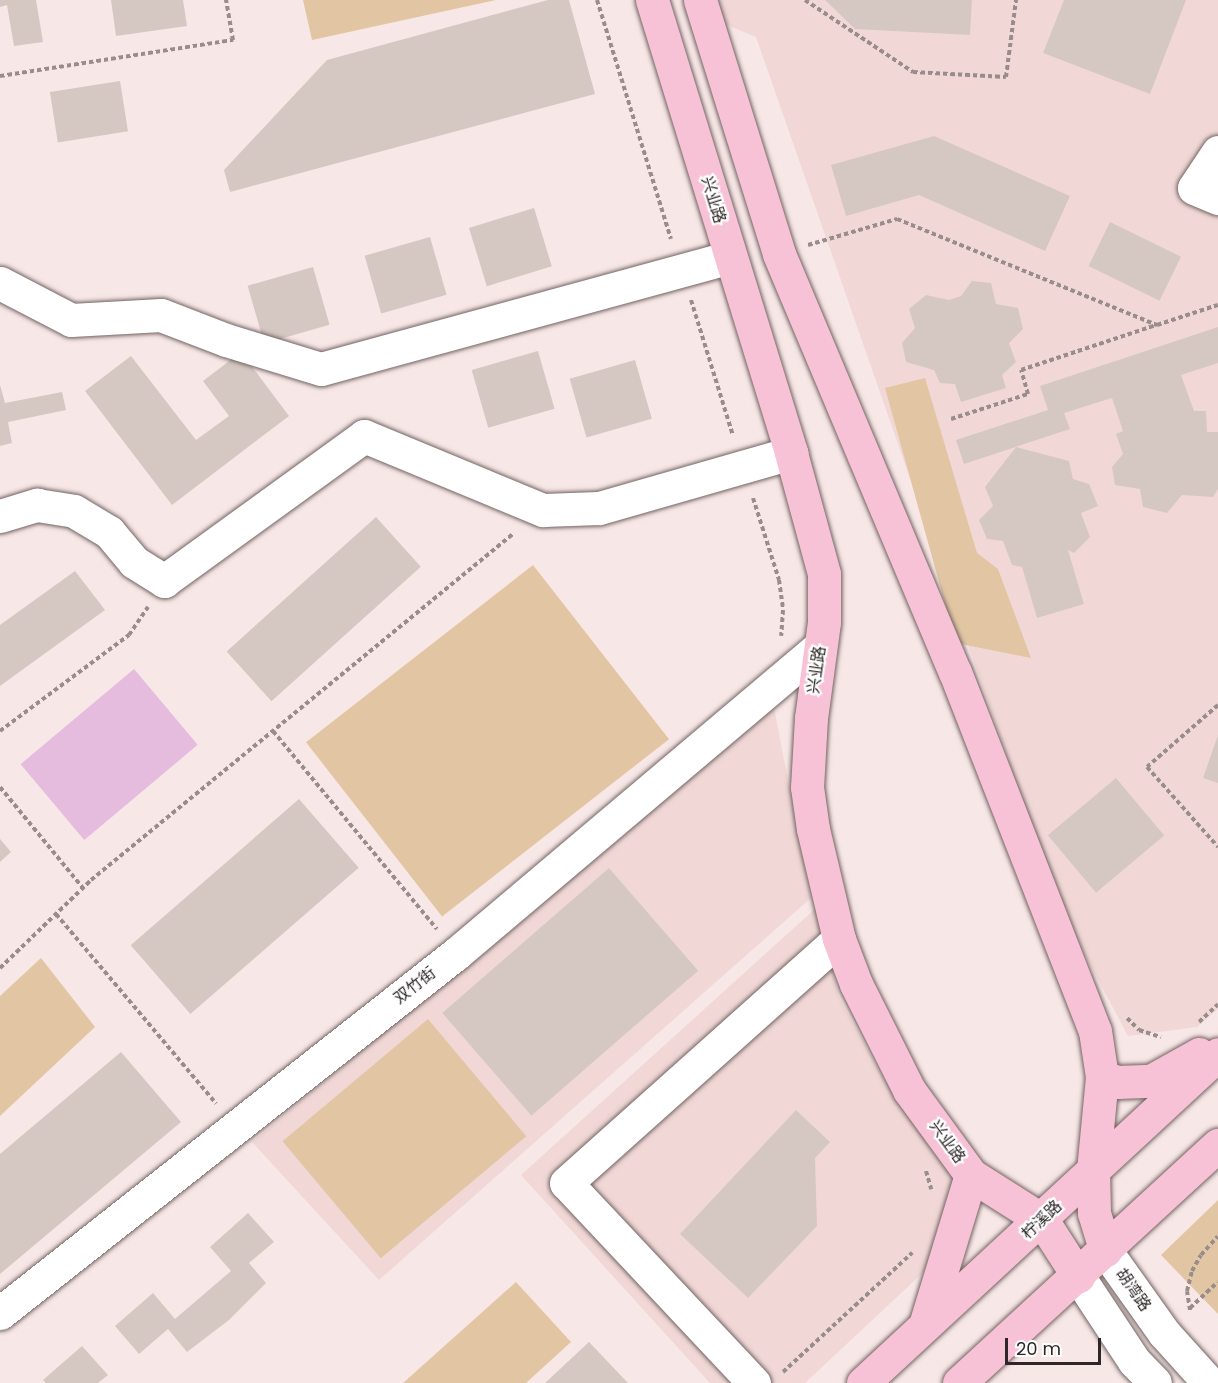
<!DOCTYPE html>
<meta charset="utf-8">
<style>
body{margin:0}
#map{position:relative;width:1218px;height:1383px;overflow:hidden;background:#f7e7e6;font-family:Poppins,"Noto Sans SC",sans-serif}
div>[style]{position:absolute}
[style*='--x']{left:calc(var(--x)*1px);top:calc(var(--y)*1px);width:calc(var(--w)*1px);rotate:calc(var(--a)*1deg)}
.built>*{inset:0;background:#f1d8d7}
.green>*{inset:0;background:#e2c6a4;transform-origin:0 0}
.water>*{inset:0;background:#e5bcde;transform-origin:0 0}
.building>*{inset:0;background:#d5c8c2;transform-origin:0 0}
.path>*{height:4px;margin-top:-2px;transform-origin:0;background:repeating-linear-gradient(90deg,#988d8c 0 4.5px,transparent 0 7.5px)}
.roads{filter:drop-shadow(0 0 2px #726463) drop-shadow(0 0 2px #726463)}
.minor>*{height:33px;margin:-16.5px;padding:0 16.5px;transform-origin:16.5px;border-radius:16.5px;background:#fff}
.major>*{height:33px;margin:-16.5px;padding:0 16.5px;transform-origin:16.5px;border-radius:16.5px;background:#f8c2d6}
span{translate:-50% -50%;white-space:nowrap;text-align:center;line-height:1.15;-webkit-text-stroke:4.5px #fff;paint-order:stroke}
.street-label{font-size:16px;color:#2d2727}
.scale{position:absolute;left:1005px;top:1338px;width:96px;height:27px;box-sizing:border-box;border:3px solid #2d2727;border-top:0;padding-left:8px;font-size:18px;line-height:21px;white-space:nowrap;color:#2d2727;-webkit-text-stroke:4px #fff;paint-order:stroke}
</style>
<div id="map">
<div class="built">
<div style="clip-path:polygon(700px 0,1218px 0,1218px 1009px,1197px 1027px,1128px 1036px,1060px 908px,756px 37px,705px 16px)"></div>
<div style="clip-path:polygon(774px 708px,811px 898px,379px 1280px,252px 1142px)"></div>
<div style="clip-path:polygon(816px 908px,839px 997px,884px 1079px,954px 1178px,928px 1268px,805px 1383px,710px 1383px,521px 1175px)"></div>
</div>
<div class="green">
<div style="clip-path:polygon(303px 0,496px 0,312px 40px)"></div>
<div style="clip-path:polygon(925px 378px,977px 553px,998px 569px,1031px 658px,956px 643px,885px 388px)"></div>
<div style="left:533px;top:565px;width:221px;height:288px;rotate:52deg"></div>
<div style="clip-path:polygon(41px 958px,95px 1027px,0 1116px,0 996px)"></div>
<div style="left:428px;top:1019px;width:153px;height:190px;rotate:50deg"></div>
<div style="clip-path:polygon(1218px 1200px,1218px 1314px,1161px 1255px)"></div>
<div style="clip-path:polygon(516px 1282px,571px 1342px,526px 1383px,403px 1383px)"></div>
</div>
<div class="water">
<div style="left:134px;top:669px;width:99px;height:148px;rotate:50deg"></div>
</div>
<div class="building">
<div style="clip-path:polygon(0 0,36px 0,43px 42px,14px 46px,7px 5px,0 7px)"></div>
<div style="clip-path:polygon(111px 0,183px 0,187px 26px,116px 36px)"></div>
<div style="clip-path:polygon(548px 0,569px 0,595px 94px,230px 192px,224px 170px,327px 60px)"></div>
<div style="clip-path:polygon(825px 0,972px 0,970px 35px,855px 29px)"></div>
<div style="clip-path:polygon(1064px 0,1186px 0,1150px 94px,1043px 53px)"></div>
<div style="left:120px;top:81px;width:51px;height:71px;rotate:81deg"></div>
<div style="clip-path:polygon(934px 136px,1070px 196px,1045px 251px,919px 195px,846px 216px,831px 165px)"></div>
<div style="left:534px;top:208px;width:61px;height:68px;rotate:73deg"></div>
<div style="left:1110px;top:222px;width:79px;height:49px;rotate:26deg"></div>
<div style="left:430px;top:237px;width:60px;height:68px;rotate:74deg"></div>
<div style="left:313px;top:267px;width:60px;height:68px;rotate:74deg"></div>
<div style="clip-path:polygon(972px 281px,991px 283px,996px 304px,1018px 308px,1023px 329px,1009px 343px,1016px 362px,1002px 375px,1006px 388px,961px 402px,955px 384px,940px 383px,934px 370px,906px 362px,902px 343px,915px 328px,909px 309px,926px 295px,949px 300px,961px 296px)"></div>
<div style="clip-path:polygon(1218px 327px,1218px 363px,1181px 375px,1194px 411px,1206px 411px,1207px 432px,1218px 432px,1218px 489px,1213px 497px,1182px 495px,1167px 513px,1143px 507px,1140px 489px,1115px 485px,1112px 467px,1123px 454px,1116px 434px,1123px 431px,1112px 398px,1064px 413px,1070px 429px,964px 464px,956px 440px,1048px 410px,1040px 386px)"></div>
<div style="left:538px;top:351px;width:60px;height:69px;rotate:74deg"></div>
<div style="clip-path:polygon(241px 352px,289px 416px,172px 505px,85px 391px,131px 356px,196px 440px,229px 416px,203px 381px)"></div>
<div style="left:635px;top:360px;width:61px;height:68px;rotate:74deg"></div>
<div style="clip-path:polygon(0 385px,5px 403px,62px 392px,66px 410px,8px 422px,12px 443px,0 446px)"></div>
<div style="clip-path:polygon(1016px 447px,1069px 461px,1073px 479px,1089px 484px,1098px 506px,1081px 513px,1090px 537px,1074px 553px,1068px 550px,1084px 604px,1037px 618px,1022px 567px,1012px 565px,1003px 541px,987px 539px,979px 520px,993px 506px,985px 487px)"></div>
<div style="left:376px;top:517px;width:67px;height:201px;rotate:48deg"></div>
<div style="clip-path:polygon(75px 571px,105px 610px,0 686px,0 625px)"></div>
<div style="clip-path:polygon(1218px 735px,1218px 783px,1203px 778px)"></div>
<div style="left:1116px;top:778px;width:75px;height:89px;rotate:50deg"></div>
<div style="left:299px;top:799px;width:91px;height:223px;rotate:49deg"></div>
<div style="clip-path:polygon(0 839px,11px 852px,0 862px)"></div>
<div style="left:609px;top:868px;width:136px;height:221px;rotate:49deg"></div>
<div style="clip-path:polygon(121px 1052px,181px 1122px,0 1274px,0 1154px)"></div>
<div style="clip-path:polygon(796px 1110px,830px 1142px,815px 1158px,817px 1226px,748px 1298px,680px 1234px)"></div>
<div style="clip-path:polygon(248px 1213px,274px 1242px,249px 1263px,266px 1283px,229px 1320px,187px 1352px,168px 1329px,139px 1354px,115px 1326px,153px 1293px,175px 1319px,231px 1271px,210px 1247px)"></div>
<div style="clip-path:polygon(589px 1342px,628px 1383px,545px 1383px)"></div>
<div style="clip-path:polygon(82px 1346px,108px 1375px,98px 1383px,46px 1383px,43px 1380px)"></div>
</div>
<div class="path">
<div style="--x:597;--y:0;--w:250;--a:72.8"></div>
<div style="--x:805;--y:0;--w:130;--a:33.7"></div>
<div style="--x:913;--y:72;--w:93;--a:3.1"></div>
<div style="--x:1006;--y:77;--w:78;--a:-82.6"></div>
<div style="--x:0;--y:76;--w:236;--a:-8.8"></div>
<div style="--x:233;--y:40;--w:41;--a:-99.9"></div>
<div style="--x:808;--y:245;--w:93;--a:-16.3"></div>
<div style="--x:897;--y:219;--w:281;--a:22.2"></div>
<div style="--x:1157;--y:325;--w:64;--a:-18.2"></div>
<div style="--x:691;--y:300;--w:142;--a:72.8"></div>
<div style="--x:951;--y:419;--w:81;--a:-18"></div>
<div style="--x:1028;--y:394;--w:25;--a:-106"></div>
<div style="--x:1021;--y:370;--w:142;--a:-18.4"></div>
<div style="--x:753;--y:498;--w:86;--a:72.4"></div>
<div style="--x:779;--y:580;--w:30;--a:82"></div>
<div style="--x:783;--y:610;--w:26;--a:94"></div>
<div style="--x:1218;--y:705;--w:94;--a:138.9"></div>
<div style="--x:1147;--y:767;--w:107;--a:48.4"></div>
<div style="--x:0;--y:731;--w:161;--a:-36.7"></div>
<div style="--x:129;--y:635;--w:34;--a:-56"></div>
<div style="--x:273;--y:731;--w:257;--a:50.4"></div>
<div style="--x:0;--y:787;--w:131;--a:50.6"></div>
<div style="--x:56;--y:914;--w:248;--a:49.8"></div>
<div style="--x:0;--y:968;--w:127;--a:-44"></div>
<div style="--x:91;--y:880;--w:547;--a:-39.36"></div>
<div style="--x:1127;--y:1018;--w:17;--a:45"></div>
<div style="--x:1139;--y:1030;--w:23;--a:18"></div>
<div style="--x:1199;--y:1022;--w:26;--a:-43"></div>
<div style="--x:926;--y:1171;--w:19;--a:74"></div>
<div style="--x:1190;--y:1308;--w:38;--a:-43"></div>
<div style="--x:1190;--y:1310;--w:19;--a:-99"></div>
<div style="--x:1187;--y:1291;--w:21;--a:-76"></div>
<div style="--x:1192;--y:1271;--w:18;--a:-61"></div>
<div style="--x:1201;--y:1255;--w:25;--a:-48"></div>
<div style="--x:783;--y:1372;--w:176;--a:-42.7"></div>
</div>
<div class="roads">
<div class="minor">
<div style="--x:1218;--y:152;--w:43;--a:123.7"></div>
<div style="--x:1194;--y:188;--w:26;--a:23"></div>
<div style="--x:0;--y:283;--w:80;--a:27.5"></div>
<div style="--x:71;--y:320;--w:90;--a:-3.2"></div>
<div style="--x:161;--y:315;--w:70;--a:21"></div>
<div style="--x:226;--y:340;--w:99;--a:17"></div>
<div style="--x:321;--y:369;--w:424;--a:-15.3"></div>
<div style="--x:0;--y:516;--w:39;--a:-17"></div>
<div style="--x:37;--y:505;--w:37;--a:9"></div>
<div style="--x:74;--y:511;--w:41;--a:31"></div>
<div style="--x:109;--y:532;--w:39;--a:50"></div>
<div style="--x:134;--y:562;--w:36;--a:32"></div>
<div style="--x:164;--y:581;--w:247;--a:-35.9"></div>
<div style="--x:364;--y:436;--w:194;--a:22.5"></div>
<div style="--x:543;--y:510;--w:56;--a:-2"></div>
<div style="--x:599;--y:508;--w:200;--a:-16"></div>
<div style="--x:1105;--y:1250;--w:102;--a:54.6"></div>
<div style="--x:1164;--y:1333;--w:67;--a:48"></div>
<div style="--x:1078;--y:1276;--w:102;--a:56.6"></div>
<div style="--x:1134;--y:1361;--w:30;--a:46"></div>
<div style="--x:0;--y:1313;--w:582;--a:-38.23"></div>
<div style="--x:457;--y:953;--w:475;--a:-40.2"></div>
<div style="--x:754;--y:1383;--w:274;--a:-133.2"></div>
<div style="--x:566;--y:1183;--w:366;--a:-41.8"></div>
</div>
<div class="major">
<div style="--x:652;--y:0;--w:474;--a:72.9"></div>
<div style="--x:791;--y:453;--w:125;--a:74.7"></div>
<div style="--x:824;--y:574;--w:48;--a:90"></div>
<div style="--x:824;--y:622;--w:97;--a:97.7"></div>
<div style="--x:811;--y:718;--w:69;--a:93.3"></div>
<div style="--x:807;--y:787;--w:42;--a:81.9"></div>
<div style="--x:813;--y:829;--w:113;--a:76.7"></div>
<div style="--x:839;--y:939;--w:48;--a:69.3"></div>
<div style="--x:856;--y:984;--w:119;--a:63.4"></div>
<div style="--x:909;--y:1090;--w:105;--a:53.9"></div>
<div style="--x:971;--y:1175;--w:84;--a:32.4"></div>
<div style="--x:1042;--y:1220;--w:67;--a:57.3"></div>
<div style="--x:700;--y:0;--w:266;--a:72.7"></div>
<div style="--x:779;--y:254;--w:454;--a:67.2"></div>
<div style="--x:955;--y:672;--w:385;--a:68.7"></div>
<div style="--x:1095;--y:1031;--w:47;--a:81.3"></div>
<div style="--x:1102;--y:1077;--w:94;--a:95.5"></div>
<div style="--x:1093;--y:1171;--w:42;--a:88.6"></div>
<div style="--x:1094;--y:1213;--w:39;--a:73"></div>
<div style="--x:1102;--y:1077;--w:16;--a:18"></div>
<div style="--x:1117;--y:1082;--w:34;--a:-2"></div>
<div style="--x:1151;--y:1081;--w:55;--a:-29.4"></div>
<div style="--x:925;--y:1325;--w:157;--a:-73"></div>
<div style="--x:863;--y:1383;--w:484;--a:-42.8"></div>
<div style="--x:959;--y:1383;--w:352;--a:-42.6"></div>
</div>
</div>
<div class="street-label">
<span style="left:713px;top:200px;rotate:73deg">兴业路</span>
<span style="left:817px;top:670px;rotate:-82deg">兴业路</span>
<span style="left:415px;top:986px;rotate:-38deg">双竹街</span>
<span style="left:947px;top:1142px;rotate:54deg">兴业路</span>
<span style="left:1042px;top:1220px;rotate:-43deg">柠溪路</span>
<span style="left:1133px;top:1290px;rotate:55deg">胡湾路</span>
</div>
<div class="scale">20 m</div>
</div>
